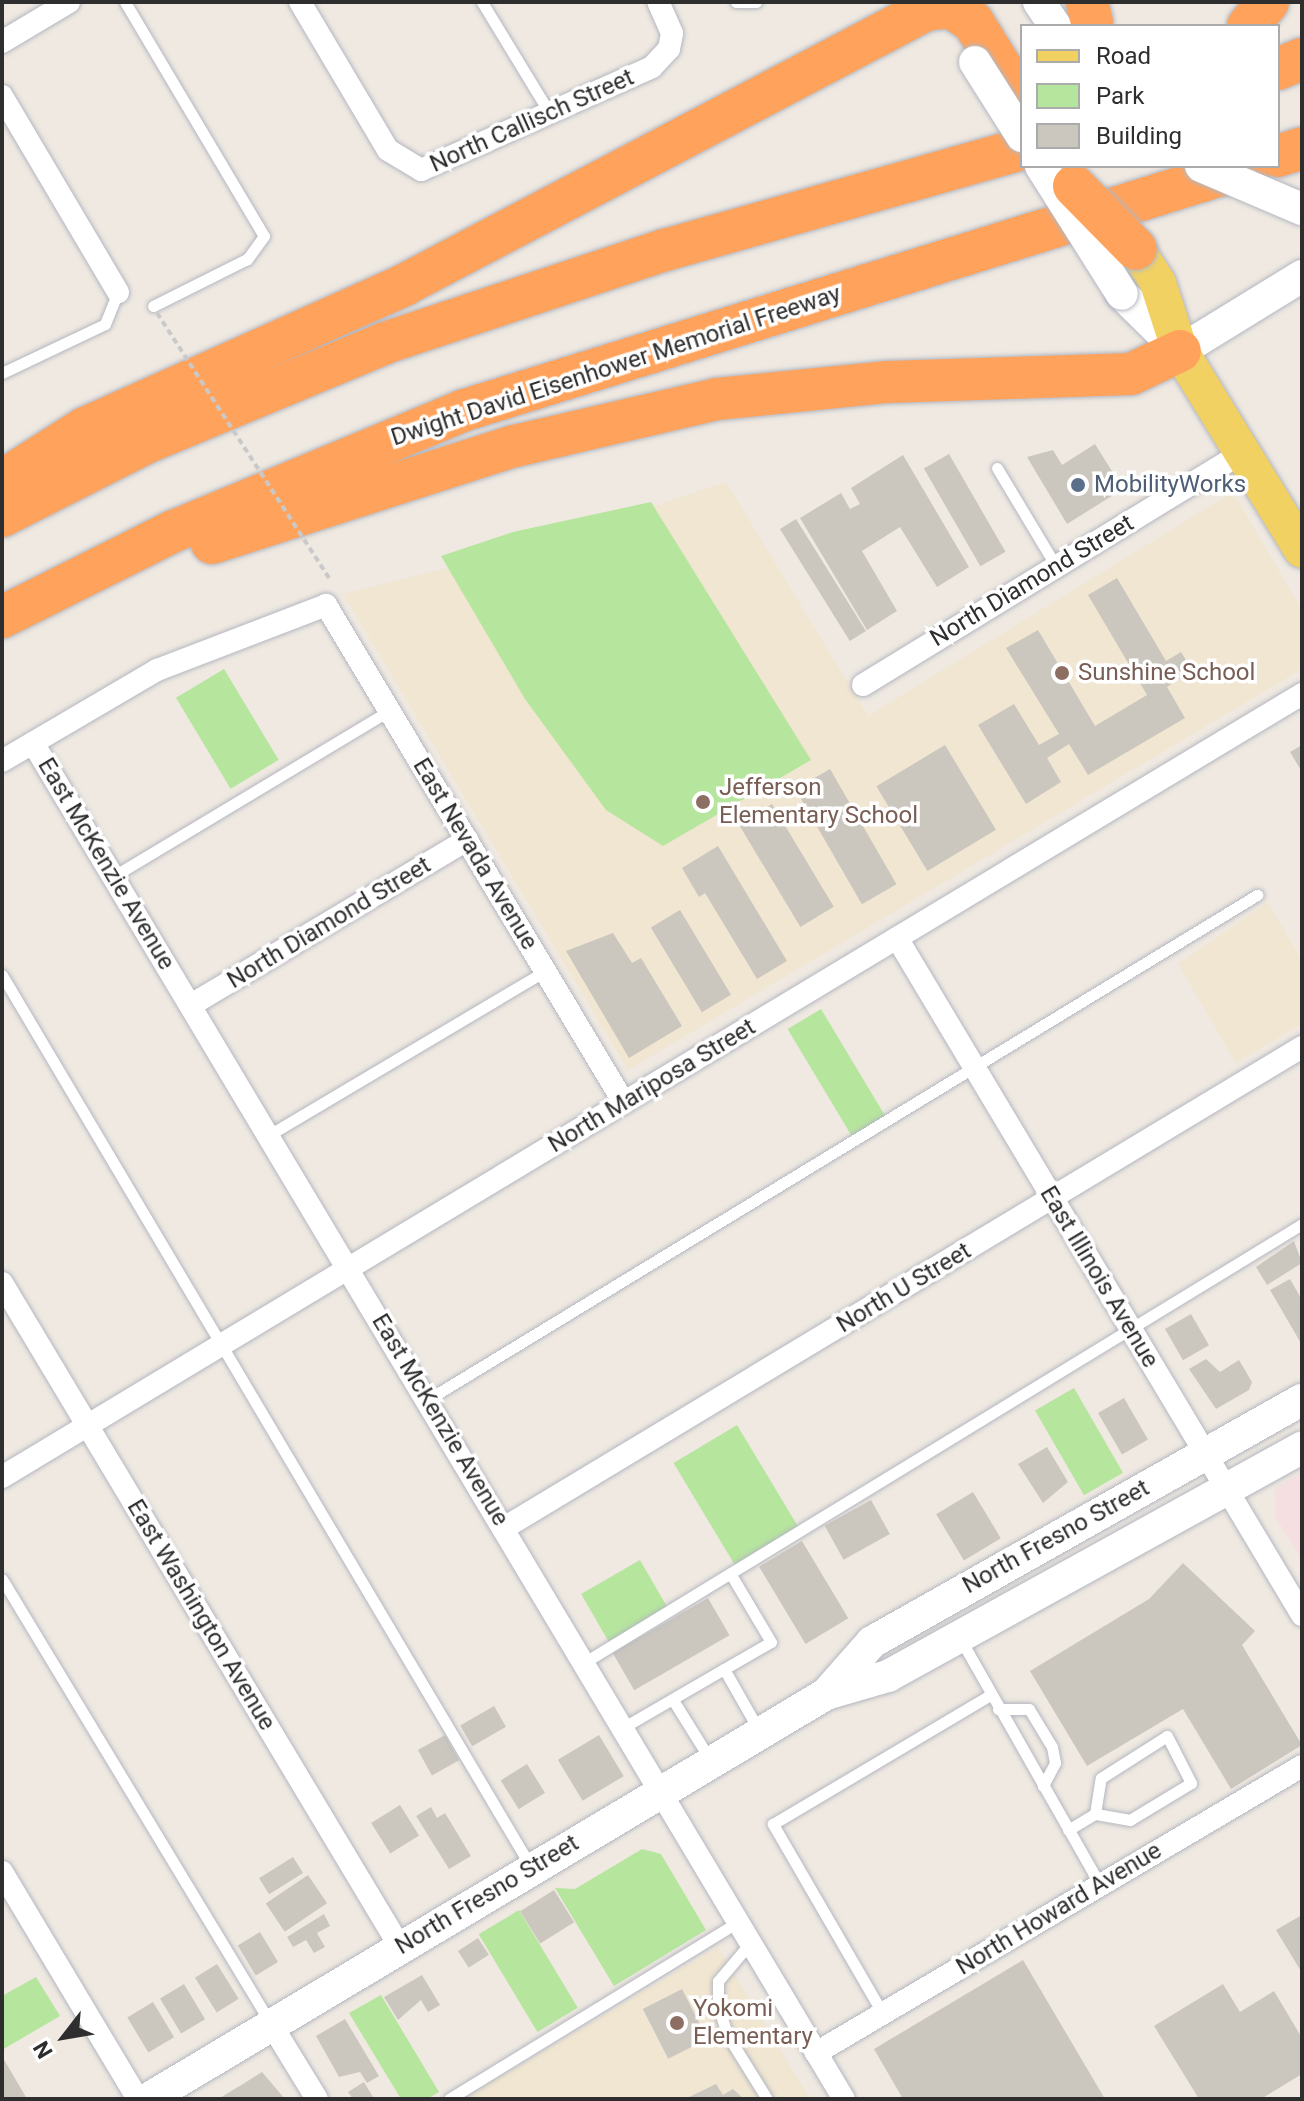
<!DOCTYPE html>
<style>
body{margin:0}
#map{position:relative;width:1304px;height:2101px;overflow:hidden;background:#efe9e1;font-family:Roboto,sans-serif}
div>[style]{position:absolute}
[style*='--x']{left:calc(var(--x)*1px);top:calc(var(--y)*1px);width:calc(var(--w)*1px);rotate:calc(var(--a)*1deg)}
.education>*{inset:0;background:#f0e6d1}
.medical>*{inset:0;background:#f5dfe0}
.green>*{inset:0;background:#b6e59e;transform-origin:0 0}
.building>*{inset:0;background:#cbc7bf;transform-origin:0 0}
.roads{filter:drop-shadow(0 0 2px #b4b7c1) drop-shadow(0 0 2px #b4b7c1)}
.service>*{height:11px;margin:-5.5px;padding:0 5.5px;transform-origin:5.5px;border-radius:5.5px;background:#fff}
.minor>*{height:22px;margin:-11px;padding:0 11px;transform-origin:11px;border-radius:11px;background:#fff}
.secondary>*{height:32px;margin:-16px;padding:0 16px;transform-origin:16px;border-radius:16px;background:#fff}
.primary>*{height:36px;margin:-18px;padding:0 18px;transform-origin:18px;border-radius:18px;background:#f2d163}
.motorway>*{height:42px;margin:-21px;padding:0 21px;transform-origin:21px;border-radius:21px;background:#ffa35c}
.path-bridge>*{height:4px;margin-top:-2px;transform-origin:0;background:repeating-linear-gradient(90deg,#c9c9c9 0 6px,transparent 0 10px)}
.bridges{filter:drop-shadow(0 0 2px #b4b7c1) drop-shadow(0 0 2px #b4b7c1)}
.secondary-bridge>*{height:32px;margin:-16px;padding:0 16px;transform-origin:16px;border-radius:16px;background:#fff}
.motorway-bridge>*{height:42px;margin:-21px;padding:0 21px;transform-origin:21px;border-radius:21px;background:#ffa35c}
.dots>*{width:22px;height:22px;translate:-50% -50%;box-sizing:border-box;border:4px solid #fff;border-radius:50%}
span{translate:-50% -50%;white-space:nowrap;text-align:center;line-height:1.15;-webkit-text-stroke:7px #fff;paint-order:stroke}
.street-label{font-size:24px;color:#2e2e2e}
.service-label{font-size:24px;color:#4e5e75}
.left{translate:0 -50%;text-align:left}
.education-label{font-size:24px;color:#785e54}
.frame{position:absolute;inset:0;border:4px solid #2e2e2e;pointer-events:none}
.legend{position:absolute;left:1020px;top:24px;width:260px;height:144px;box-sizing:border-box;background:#fff;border:2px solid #ababab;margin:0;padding:10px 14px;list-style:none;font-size:24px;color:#2e2e2e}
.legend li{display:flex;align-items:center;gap:16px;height:40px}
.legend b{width:40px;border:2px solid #ababab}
.north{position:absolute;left:24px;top:1997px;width:80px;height:80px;-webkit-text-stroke:6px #fff;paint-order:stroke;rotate:239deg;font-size:22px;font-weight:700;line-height:32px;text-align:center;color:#2e2e2e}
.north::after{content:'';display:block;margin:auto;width:28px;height:36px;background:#2e2e2e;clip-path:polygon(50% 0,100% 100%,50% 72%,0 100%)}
</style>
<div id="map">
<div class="education">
<div style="clip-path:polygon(726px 482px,868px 716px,1228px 495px,1237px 499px,1302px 610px,1302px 669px,628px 1070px,343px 594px,527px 548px)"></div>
<div style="clip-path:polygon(1268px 902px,1302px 961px,1302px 1024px,1236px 1063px,1178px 964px)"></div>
<div style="clip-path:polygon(718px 1947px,810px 2099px,463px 2099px)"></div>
</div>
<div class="medical">
<div style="clip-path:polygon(1302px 1473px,1302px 1560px,1275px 1516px,1275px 1488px)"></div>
</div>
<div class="green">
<div style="clip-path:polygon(651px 502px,811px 760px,663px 846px,606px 810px,525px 699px,441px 556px,513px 532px)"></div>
<div style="left:224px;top:669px;width:106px;height:56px;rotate:59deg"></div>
<div style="left:821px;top:1009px;width:125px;height:39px;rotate:59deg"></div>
<div style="left:1074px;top:1388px;width:98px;height:45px;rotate:60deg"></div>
<div style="left:737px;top:1425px;width:126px;height:74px;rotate:59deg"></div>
<div style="left:640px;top:1560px;width:59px;height:68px;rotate:60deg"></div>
<div style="clip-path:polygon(642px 1849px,661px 1854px,706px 1930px,614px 1986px,555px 1888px,575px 1889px)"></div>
<div style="left:519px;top:1910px;width:114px;height:47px;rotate:59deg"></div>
<div style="clip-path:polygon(36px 1977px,60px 2016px,2px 2050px,2px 1996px)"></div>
<div style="clip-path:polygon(381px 1995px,439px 2092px,427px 2099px,401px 2099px,349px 2013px)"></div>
</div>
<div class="building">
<div style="clip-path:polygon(1095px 444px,1123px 489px,1067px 524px,1027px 457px,1053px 450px,1062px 465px)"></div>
<div style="left:949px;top:454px;width:113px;height:29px;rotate:60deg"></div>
<div style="clip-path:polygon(903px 455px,969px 567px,937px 587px,900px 527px,862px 551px,897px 611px,867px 630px,800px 518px,841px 493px,850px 509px,860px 504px,851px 488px)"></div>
<div style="left:796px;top:519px;width:132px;height:19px;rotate:58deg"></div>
<div style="clip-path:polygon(1117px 578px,1166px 661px,1181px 652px,1192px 670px,1167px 687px,1185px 718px,1088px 775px,1069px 744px,1047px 758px,1061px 782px,1026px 804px,978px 725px,1014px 704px,1039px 745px,1059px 734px,1006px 648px,1038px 630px,1095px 726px,1147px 695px,1088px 595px)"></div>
<div style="left:945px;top:745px;width:99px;height:80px;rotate:59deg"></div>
<div style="clip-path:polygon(1302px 745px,1302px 772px,1290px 752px)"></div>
<div style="left:830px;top:769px;width:133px;height:40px;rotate:60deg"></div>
<div style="left:772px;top:804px;width:120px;height:39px;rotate:59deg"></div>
<div style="clip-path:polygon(718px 846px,787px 961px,757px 979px,705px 893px,699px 897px,682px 868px)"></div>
<div style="left:680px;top:910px;width:99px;height:34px;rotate:59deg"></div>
<div style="clip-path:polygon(613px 933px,632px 963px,641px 958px,682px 1026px,629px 1058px,566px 951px)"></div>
<div style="clip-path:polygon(1294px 1241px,1302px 1263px,1267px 1285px,1256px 1267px)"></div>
<div style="clip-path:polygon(1290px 1279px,1302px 1300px,1302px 1345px,1270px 1290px)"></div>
<div style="left:1191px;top:1314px;width:36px;height:30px;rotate:60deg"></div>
<div style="clip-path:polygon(1206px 1359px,1220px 1372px,1239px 1360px,1252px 1382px,1249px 1390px,1216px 1409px,1189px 1369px)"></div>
<div style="left:1124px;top:1398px;width:48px;height:30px;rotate:60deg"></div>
<div style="clip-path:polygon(1047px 1447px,1068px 1482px,1043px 1503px,1018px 1464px)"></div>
<div style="left:973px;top:1492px;width:54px;height:43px;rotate:59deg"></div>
<div style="left:871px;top:1500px;width:39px;height:53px;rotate:61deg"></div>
<div style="left:802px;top:1541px;width:90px;height:50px;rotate:59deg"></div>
<div style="clip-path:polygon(1183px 1563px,1255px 1631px,1242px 1645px,1302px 1745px,1231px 1789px,1183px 1709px,1087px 1766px,1030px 1671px,1149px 1599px)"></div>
<div style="left:708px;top:1598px;width:43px;height:110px;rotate:60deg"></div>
<div style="left:494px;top:1706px;width:24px;height:39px;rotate:60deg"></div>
<div style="left:445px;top:1735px;width:29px;height:31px;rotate:61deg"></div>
<div style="left:599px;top:1735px;width:48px;height:48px;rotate:59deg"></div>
<div style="left:527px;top:1764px;width:34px;height:31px;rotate:58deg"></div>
<div style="left:400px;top:1805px;width:36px;height:34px;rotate:58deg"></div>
<div style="clip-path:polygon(431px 1807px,437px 1818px,445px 1813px,471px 1856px,449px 1869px,416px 1816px)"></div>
<div style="left:293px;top:1857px;width:19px;height:40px;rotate:58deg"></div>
<div style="left:308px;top:1875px;width:34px;height:51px;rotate:56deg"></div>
<div style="left:554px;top:1890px;width:38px;height:40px;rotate:58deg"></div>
<div style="clip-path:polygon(324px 1914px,330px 1926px,317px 1933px,325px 1947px,314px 1953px,306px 1940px,293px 1947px,287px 1937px)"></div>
<div style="clip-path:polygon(1302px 1915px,1302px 1973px,1276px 1930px)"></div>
<div style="left:260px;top:1932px;width:35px;height:26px;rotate:59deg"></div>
<div style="left:478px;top:1938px;width:20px;height:24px;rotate:57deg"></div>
<div style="clip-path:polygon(1023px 1960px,1105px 2099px,903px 2099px,874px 2049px)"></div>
<div style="left:217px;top:1964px;width:41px;height:26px;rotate:58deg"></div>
<div style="clip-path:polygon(422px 1975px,440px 2005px,428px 2012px,421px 2000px,398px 2020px,384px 1997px)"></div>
<div style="left:184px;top:1984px;width:41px;height:28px;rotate:59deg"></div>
<div style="clip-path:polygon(1223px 1984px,1240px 2012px,1274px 1991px,1302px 2038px,1302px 2074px,1261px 2099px,1199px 2099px,1154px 2026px)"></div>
<div style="left:682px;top:1989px;width:56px;height:44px;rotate:63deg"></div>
<div style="left:153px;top:2002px;width:41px;height:30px;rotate:59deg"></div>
<div style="clip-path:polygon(345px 2019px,379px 2076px,367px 2083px,360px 2072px,339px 2077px,316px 2036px)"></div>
<div style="clip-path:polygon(2px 2056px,27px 2099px,2px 2099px)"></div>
<div style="clip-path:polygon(262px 2072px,285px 2099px,218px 2099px,243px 2084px)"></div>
<div style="clip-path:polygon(364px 2082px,373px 2097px,353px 2099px,348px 2092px)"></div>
<div style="clip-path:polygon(716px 2084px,723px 2095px,733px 2089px,744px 2099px,685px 2099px)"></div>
</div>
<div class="roads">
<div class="service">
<div style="--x:125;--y:2;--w:272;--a:59.3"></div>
<div style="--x:264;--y:236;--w:29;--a:126"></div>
<div style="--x:247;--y:259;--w:105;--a:153.4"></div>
<div style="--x:482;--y:2;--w:131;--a:58.7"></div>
<div style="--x:736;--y:2;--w:20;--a:0"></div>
<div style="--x:2;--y:373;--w:114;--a:-25.4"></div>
<div style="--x:105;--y:324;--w:35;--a:-68"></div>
<div style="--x:997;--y:468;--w:114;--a:59"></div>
<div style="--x:114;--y:876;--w:321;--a:-31"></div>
<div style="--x:2;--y:975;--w:1037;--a:59.33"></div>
<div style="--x:269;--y:1135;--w:321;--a:-30.7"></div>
<div style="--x:427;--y:1400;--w:972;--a:-31.32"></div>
<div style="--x:2;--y:1579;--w:520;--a:58.85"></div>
<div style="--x:961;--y:1640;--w:282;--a:60.4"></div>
<div style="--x:585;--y:1662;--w:840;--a:-31.42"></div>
<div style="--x:724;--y:1669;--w:54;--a:-29.9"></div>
<div style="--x:771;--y:1642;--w:80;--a:-120.7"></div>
<div style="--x:673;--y:1700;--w:72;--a:58.1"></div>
<div style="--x:998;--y:1709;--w:31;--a:0"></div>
<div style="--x:1029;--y:1709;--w:44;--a:58.8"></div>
<div style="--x:1052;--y:1747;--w:16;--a:79"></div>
<div style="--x:1055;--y:1763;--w:26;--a:118"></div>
<div style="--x:624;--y:1727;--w:116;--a:-30.1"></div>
<div style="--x:724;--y:1669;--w:73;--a:60.3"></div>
<div style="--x:1167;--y:1736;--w:53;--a:62.9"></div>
<div style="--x:1191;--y:1783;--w:71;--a:148.8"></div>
<div style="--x:1130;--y:1820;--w:36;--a:-170"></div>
<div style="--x:1095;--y:1814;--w:36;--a:-81"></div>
<div style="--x:1101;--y:1778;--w:78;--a:-32.5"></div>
<div style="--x:1068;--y:1830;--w:31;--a:-31"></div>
<div style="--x:751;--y:1942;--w:51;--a:130.2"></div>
<div style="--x:718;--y:1981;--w:25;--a:90"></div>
<div style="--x:718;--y:2006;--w:32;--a:72"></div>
<div style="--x:728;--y:2036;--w:74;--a:58.2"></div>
<div style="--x:883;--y:2014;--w:220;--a:-120.1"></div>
<div style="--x:773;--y:1824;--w:252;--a:-30.7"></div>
<div style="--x:449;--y:2099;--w:340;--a:-31.5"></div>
</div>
<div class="minor">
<div style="--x:300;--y:2;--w:172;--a:59.3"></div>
<div style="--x:388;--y:150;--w:39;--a:31"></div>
<div style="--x:421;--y:170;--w:253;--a:-24"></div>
<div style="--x:652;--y:67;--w:25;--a:-47"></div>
<div style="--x:669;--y:49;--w:16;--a:-79"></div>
<div style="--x:672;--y:33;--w:34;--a:-114"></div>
<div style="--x:2;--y:42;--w:78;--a:-30.8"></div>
<div style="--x:2;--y:96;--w:228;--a:59.4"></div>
<div style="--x:863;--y:685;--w:444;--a:-31.5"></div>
<div style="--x:33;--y:743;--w:1580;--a:59.12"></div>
<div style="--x:2;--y:761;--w:180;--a:-30.4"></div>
<div style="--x:157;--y:670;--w:181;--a:-21"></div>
<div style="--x:326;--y:605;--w:580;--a:59.1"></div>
<div style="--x:897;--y:938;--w:789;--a:59.11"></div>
<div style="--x:191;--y:1005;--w:322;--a:-30.9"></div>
<div style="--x:2;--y:1283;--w:774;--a:59.06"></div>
<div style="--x:2;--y:1477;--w:1518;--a:-31.06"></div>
<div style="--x:504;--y:1528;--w:932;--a:-31.08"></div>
<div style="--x:2;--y:1872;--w:265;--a:59.1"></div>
<div style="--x:271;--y:2024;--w:88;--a:58.5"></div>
<div style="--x:816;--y:2053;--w:564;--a:-30.56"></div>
</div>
<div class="secondary">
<div style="--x:1039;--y:2;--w:29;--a:56"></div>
<div style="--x:1122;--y:294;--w:81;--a:44.5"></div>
<div style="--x:1180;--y:351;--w:143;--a:-31.6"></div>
<div style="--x:826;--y:1694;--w:69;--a:-48.5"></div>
<div style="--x:872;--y:1642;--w:493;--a:-29.4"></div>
<div style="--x:148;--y:2099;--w:790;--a:-30.85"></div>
<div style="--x:826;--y:1694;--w:65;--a:-16.2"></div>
<div style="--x:888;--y:1676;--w:473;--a:-28.9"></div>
</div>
<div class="primary">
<div style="--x:1136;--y:249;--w:40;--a:57.1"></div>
<div style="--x:1158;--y:283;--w:71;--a:72.1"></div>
<div style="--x:1180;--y:351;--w:233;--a:58.5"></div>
</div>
<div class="motorway">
<div style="--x:1087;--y:2;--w:21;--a:76"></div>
<div style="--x:1248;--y:26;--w:31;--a:-50"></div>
<div style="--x:1278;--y:69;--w:26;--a:-23"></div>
<div style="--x:1278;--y:156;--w:25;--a:-18"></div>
<div style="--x:2;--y:481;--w:98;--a:-32.6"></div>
<div style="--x:85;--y:428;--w:350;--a:-24.1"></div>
<div style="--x:404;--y:285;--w:590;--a:-27.78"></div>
<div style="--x:926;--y:10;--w:24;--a:-7"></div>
<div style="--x:950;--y:7;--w:27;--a:33"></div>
<div style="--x:973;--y:22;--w:93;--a:58.2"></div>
<div style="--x:2;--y:516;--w:166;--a:-26.9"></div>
<div style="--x:150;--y:441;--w:255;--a:-22.6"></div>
<div style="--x:385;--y:343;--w:295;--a:-18.4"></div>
<div style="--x:665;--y:250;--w:371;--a:-15.8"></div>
<div style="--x:212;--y:543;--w:318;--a:-17.8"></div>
<div style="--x:515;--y:446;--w:207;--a:-13.1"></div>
<div style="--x:717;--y:399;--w:172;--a:-5.7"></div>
<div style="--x:888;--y:382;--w:243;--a:-1.9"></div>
<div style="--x:1131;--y:374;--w:54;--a:-25.1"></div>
<div style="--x:2;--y:617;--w:192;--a:-26.6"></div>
<div style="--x:174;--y:531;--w:312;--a:-22.6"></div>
<div style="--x:462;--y:411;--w:825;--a:-17.27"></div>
</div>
</div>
<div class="path-bridge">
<div style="--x:157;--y:313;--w:317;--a:57"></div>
</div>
<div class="bridges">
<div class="secondary-bridge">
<div style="--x:975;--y:62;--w:88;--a:57.6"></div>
<div style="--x:1041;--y:166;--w:151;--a:57.7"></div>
<div style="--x:1201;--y:166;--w:110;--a:23.1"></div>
</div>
<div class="motorway-bridge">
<div style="--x:1074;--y:186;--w:88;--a:45.5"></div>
</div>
</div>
<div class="dots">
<div style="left:1078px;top:485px;background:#5c6f8a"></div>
<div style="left:1062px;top:673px;background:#8d6e63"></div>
<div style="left:703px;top:802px;background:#8d6e63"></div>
<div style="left:677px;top:2023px;background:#8d6e63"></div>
</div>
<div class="street-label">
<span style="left:532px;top:121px;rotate:-24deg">North Callisch Street</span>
<span style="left:616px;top:366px;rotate:-18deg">Dwight David Eisenhower Memorial Freeway</span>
<span style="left:1032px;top:581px;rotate:-31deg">North Diamond Street</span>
<span style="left:475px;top:854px;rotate:59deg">East Nevada Avenue</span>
<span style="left:106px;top:864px;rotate:59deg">East McKenzie Avenue</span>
<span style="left:329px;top:923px;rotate:-31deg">North Diamond Street</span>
<span style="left:652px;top:1086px;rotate:-31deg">North Mariposa Street</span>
<span style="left:1099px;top:1277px;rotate:59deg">East Illinois Avenue</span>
<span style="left:904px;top:1288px;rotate:-31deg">North U Street</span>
<span style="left:440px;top:1420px;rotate:59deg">East McKenzie Avenue</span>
<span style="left:1056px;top:1537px;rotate:-29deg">North Fresno Street</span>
<span style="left:201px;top:1615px;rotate:59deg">East Washington Avenue</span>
<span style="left:487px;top:1895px;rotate:-31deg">North Fresno Street</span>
<span style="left:1059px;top:1909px;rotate:-31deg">North Howard Avenue</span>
</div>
<div class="service-label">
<span class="left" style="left:1094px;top:485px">MobilityWorks</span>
</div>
<div class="education-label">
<span class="left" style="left:1078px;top:673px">Sunshine School</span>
<span class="left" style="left:719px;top:802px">Jefferson<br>Elementary School</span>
<span class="left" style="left:693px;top:2023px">Yokomi<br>Elementary</span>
</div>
<div class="frame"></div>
<ul class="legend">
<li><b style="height:10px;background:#f2d163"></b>Road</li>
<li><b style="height:22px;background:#b6e59e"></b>Park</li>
<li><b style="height:22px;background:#cbc7bf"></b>Building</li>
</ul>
<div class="north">N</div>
</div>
